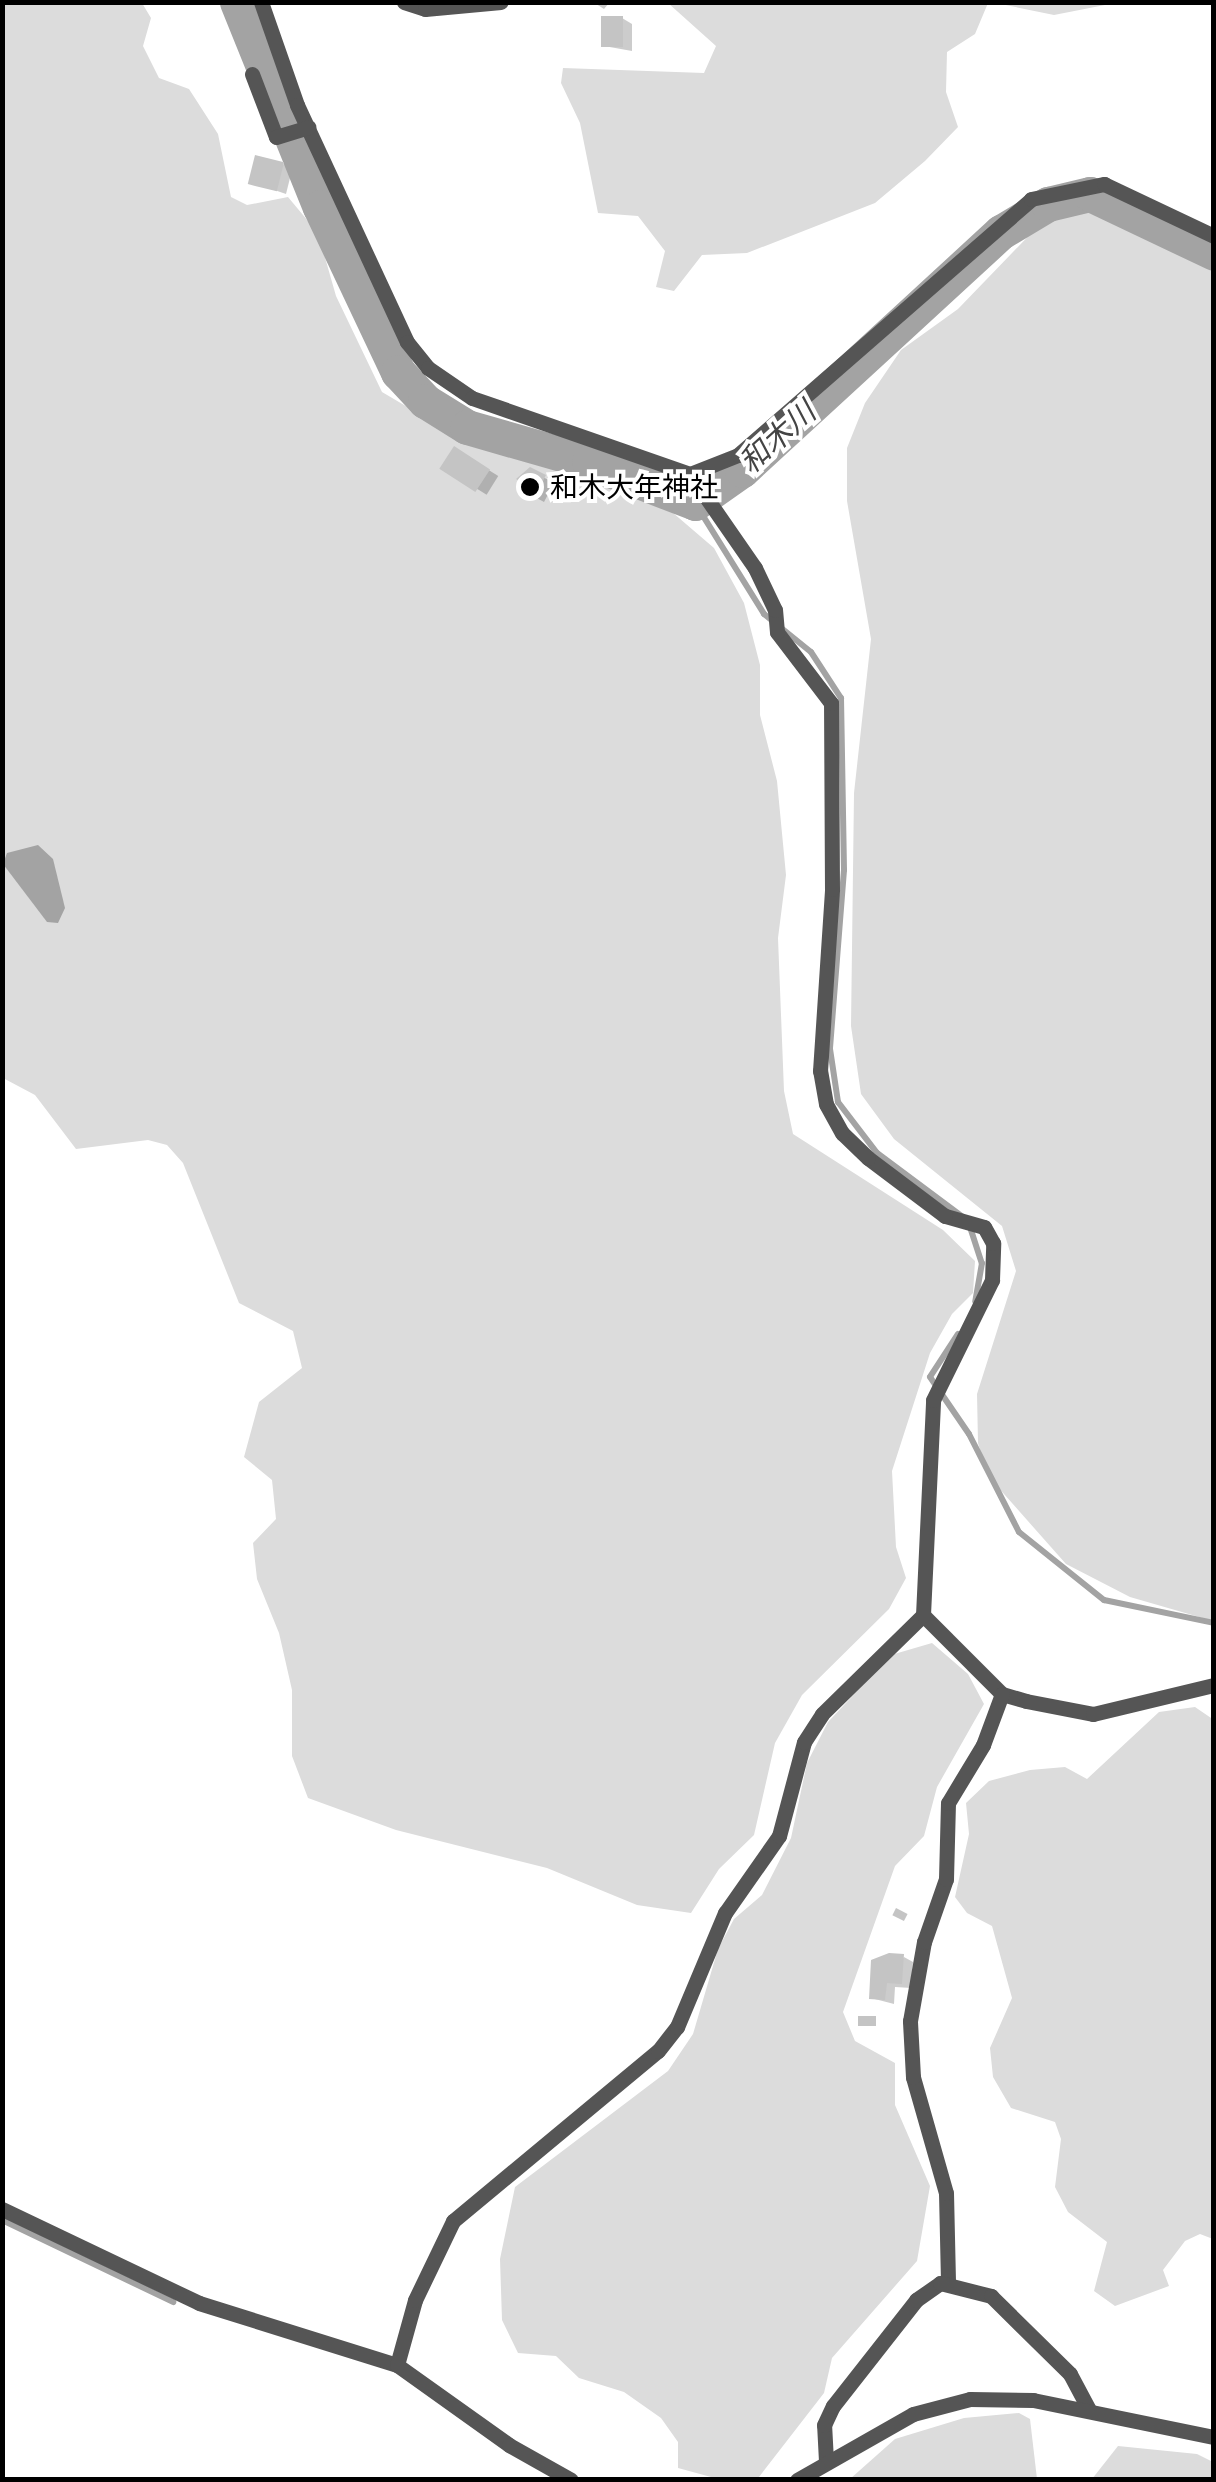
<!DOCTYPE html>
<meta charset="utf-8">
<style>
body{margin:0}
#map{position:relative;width:1216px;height:2482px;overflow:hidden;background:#fff;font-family:"Archivo Narrow","Noto Sans JP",sans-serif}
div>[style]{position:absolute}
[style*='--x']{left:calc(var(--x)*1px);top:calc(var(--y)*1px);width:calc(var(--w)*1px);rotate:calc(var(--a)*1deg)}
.green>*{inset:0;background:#dcdcdc}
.water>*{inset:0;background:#a3a3a3}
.shadow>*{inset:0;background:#0003;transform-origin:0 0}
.stream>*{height:6px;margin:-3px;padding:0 3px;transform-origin:3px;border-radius:3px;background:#a3a3a3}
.river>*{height:35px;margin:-17.5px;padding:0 17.5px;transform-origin:17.5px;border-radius:17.5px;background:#a3a3a3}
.building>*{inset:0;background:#c4c4c4;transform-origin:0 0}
.street>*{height:15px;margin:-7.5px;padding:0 7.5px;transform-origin:7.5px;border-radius:7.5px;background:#555}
.dots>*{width:28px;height:28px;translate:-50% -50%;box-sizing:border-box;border:5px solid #fff;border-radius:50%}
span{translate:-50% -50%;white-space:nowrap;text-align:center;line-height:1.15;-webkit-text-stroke:8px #fff;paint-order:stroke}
.poi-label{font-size:28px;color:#000}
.left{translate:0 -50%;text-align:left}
.water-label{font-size:30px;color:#444;font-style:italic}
.frame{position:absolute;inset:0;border:5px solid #000;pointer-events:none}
</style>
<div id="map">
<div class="green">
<div style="clip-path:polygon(2px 3px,142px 3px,151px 18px,143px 46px,159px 78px,189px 89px,218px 134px,231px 197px,247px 205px,288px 197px,318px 233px,336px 296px,382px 392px,460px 438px,556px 465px,672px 512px,714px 548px,744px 603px,760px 665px,760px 715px,777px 781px,786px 875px,778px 938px,784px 1091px,793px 1134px,943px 1230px,975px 1261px,973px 1293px,952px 1314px,930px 1353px,892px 1471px,896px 1547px,906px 1578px,889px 1609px,802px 1695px,775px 1743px,754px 1835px,719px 1869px,691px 1913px,637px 1905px,547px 1868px,396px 1830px,308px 1798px,292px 1756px,292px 1690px,279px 1633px,257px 1579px,253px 1543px,276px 1519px,272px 1480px,244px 1457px,259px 1402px,302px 1368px,293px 1331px,239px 1303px,183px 1163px,167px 1145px,148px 1140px,76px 1149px,35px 1095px,3px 1078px)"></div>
<div style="clip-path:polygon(668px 3px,988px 2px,988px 3px,975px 34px,947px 52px,946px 92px,958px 127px,925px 161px,875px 203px,747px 253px,702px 255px,674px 291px,656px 287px,665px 251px,638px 216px,598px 213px,580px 123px,561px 83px,563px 68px,704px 73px,716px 46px)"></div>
<div style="clip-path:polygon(996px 3px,1115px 3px,1054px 15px)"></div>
<div style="clip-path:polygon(1080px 208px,1115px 216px,1213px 270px,1213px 1621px,1130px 1597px,1066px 1564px,988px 1476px,978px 1443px,977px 1394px,1016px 1271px,1002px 1226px,894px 1139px,861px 1094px,851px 1026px,854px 793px,871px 639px,847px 501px,847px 448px,865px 403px,901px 350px,958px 309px,1040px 224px)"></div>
<div style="clip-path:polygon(932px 1643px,968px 1674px,984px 1704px,937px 1787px,924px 1836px,895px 1866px,843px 2012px,855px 2041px,895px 2063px,895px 2105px,930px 2186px,917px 2261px,832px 2358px,824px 2393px,759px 2477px,711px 2477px,678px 2468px,678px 2442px,661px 2418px,624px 2392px,579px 2378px,556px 2356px,518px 2353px,502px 2320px,500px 2259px,515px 2187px,668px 2071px,693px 2034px,718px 1949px,734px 1919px,762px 1895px,791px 1838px,807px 1763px,828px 1722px,891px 1655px)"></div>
<div style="clip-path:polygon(1195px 1707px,1214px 1720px,1213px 2239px,1200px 2234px,1185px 2241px,1163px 2270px,1169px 2286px,1115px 2306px,1094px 2291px,1107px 2242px,1068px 2212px,1055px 2187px,1061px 2139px,1055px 2122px,1011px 2108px,993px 2077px,990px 2048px,1012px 1998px,992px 1926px,967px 1913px,955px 1897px,969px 1834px,966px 1803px,989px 1781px,1030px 1770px,1065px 1767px,1087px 1779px,1159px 1712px)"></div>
<div style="clip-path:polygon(1019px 2413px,1030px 2419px,1037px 2479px,850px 2479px,895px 2439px,964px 2418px)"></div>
<div style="clip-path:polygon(1118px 2446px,1197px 2454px,1213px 2462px,1213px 2479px,1092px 2479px)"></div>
</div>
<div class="water">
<div style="clip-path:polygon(38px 845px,53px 859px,65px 908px,58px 923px,47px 922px,3px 864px,7px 853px)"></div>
</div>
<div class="shadow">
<div style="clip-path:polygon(593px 2px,610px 2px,604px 9px)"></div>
<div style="clip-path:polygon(622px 18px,632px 24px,632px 51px,604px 46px)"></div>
<div style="clip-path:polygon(283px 164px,292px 170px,286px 194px,251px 182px)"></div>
<div style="left:455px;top:449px;width:51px;height:22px;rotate:32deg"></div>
<div style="clip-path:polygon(530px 470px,554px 483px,544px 502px,522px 490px,526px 482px,520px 478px)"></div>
<div style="clip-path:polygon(904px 1957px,913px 1962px,911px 1988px,895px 1987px,894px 2004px,871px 1998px)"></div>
</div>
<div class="stream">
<div style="--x:695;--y:503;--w:131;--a:58.1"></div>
<div style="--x:764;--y:614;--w:60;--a:39"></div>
<div style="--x:811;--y:652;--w:55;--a:56.9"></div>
<div style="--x:841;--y:698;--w:172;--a:89"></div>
<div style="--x:844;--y:870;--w:180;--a:94.5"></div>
<div style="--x:830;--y:1049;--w:54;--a:81.4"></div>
<div style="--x:838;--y:1102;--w:64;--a:52.6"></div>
<div style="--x:877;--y:1153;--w:107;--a:36.7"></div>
<div style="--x:970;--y:1227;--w:38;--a:72"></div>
<div style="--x:982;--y:1263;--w:39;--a:100"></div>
<div style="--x:958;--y:1334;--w:51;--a:123.1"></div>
<div style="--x:930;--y:1377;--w:69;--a:55.6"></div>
<div style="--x:969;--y:1434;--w:110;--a:63"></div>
<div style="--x:1019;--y:1532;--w:109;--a:38.7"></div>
<div style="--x:1104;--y:1600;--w:112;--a:11.8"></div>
<div style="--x:2;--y:2220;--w:190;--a:25.6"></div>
</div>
<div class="river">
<div style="--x:237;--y:2;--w:221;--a:68"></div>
<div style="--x:320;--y:207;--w:183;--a:64.7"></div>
<div style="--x:398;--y:372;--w:40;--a:47"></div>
<div style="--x:425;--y:401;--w:49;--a:31.8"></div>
<div style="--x:467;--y:427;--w:127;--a:16"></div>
<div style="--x:589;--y:462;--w:114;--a:21.1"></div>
<div style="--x:695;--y:503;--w:57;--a:-35.1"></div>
<div style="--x:742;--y:470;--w:352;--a:-42.6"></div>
<div style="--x:1001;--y:232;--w:55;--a:-30.8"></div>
<div style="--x:1048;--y:204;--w:43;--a:-13.4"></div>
<div style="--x:1090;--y:194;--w:137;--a:25.4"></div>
</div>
<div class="building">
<div style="left:601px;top:16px;width:22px;height:31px"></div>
<div style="left:255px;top:155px;width:30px;height:30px;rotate:14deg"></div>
<div style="left:454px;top:446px;width:43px;height:27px;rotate:33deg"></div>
<div style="clip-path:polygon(530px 467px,546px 475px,534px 499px,519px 491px,523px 483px,516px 479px)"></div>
<div style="left:896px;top:1908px;width:13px;height:8px;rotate:27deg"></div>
<div style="clip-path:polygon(889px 1953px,904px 1954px,902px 1984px,887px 1983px,885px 2000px,869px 1999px,871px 1960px)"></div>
<div style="left:858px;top:2016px;width:18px;height:10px"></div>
</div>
<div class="street">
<div style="--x:261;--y:2;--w:109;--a:70.7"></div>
<div style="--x:297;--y:105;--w:261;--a:65.1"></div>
<div style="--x:407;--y:342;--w:33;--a:51"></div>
<div style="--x:428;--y:368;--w:53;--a:34.3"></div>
<div style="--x:472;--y:398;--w:231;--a:19.2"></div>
<div style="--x:690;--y:474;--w:52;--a:-21.6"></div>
<div style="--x:738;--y:455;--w:389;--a:-41.1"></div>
<div style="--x:1031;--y:199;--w:75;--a:-11.6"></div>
<div style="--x:1104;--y:184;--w:122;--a:25.3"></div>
<div style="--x:404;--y:2;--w:22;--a:18"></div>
<div style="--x:425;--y:9;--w:76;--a:-5.3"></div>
<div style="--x:252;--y:74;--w:67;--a:69.1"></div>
<div style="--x:276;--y:137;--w:34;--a:-17"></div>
<div style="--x:923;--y:1615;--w:112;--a:45"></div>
<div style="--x:1002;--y:1694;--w:25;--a:16"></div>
<div style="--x:1026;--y:1701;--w:68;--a:11"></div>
<div style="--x:1093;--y:1714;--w:124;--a:-13.5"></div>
<div style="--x:2;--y:2209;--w:218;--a:25.5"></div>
<div style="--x:199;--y:2303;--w:207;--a:17.4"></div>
<div style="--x:397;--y:2365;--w:138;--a:35.5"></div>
<div style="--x:509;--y:2445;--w:71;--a:29.4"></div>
<div style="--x:948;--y:2281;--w:88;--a:-91.3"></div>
<div style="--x:946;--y:2193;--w:121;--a:-105.9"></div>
<div style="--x:913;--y:2077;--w:56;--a:-93.1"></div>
<div style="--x:910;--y:2021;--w:80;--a:-80"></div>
<div style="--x:924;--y:1942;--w:67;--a:-70.8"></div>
<div style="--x:946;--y:1879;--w:76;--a:-88.5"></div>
<div style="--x:948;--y:1803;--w:68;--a:-58.9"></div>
<div style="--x:983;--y:1745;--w:54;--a:-69.6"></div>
<div style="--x:397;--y:2365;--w:67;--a:-74.5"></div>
<div style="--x:415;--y:2300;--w:88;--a:-64.3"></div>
<div style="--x:453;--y:2221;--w:266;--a:-39.7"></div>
<div style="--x:658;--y:2051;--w:31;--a:-52"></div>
<div style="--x:677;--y:2027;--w:124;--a:-67.2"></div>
<div style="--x:725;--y:1913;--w:94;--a:-55"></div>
<div style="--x:779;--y:1836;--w:97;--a:-75.1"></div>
<div style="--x:804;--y:1742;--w:33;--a:-57"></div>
<div style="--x:822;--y:1714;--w:141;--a:-44.4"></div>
<div style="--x:923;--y:1615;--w:215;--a:-87.3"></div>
<div style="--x:933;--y:1400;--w:134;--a:-63.8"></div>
<div style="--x:992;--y:1280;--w:37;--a:-88"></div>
<div style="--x:993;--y:1243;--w:18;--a:-119"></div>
<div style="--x:984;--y:1227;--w:41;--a:-164.2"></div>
<div style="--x:945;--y:1216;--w:96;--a:-143"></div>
<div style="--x:868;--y:1158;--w:36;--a:-136"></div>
<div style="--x:842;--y:1133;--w:33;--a:-119"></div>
<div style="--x:826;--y:1104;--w:34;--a:-100"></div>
<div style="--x:820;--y:1071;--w:182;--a:-86.2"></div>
<div style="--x:832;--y:889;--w:186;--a:-90.3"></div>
<div style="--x:831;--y:703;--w:89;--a:-127.3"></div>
<div style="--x:777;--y:632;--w:22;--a:-95"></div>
<div style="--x:775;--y:610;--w:47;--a:-115.5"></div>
<div style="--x:755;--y:568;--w:114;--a:-124.7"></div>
<div style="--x:826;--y:2461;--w:36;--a:-93"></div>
<div style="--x:824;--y:2425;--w:21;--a:-65"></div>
<div style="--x:833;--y:2406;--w:135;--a:-51.9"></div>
<div style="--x:916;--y:2300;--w:29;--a:-35"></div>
<div style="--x:940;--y:2283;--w:53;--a:14.3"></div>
<div style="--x:991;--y:2296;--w:111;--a:44.6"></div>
<div style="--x:1070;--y:2374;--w:40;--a:62"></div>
<div style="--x:797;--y:2480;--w:133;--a:-29.6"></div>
<div style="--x:913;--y:2414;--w:59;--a:-14.7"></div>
<div style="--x:970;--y:2399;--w:63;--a:0.9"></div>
<div style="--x:1033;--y:2400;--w:185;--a:11.6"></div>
</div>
<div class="dots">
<div style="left:530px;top:487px;background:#000"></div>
</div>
<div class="poi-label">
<span class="left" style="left:550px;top:487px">和木大年神社</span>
</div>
<div class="water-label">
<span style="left:777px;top:437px;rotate:-42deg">和木川</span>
</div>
<div class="frame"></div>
</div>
